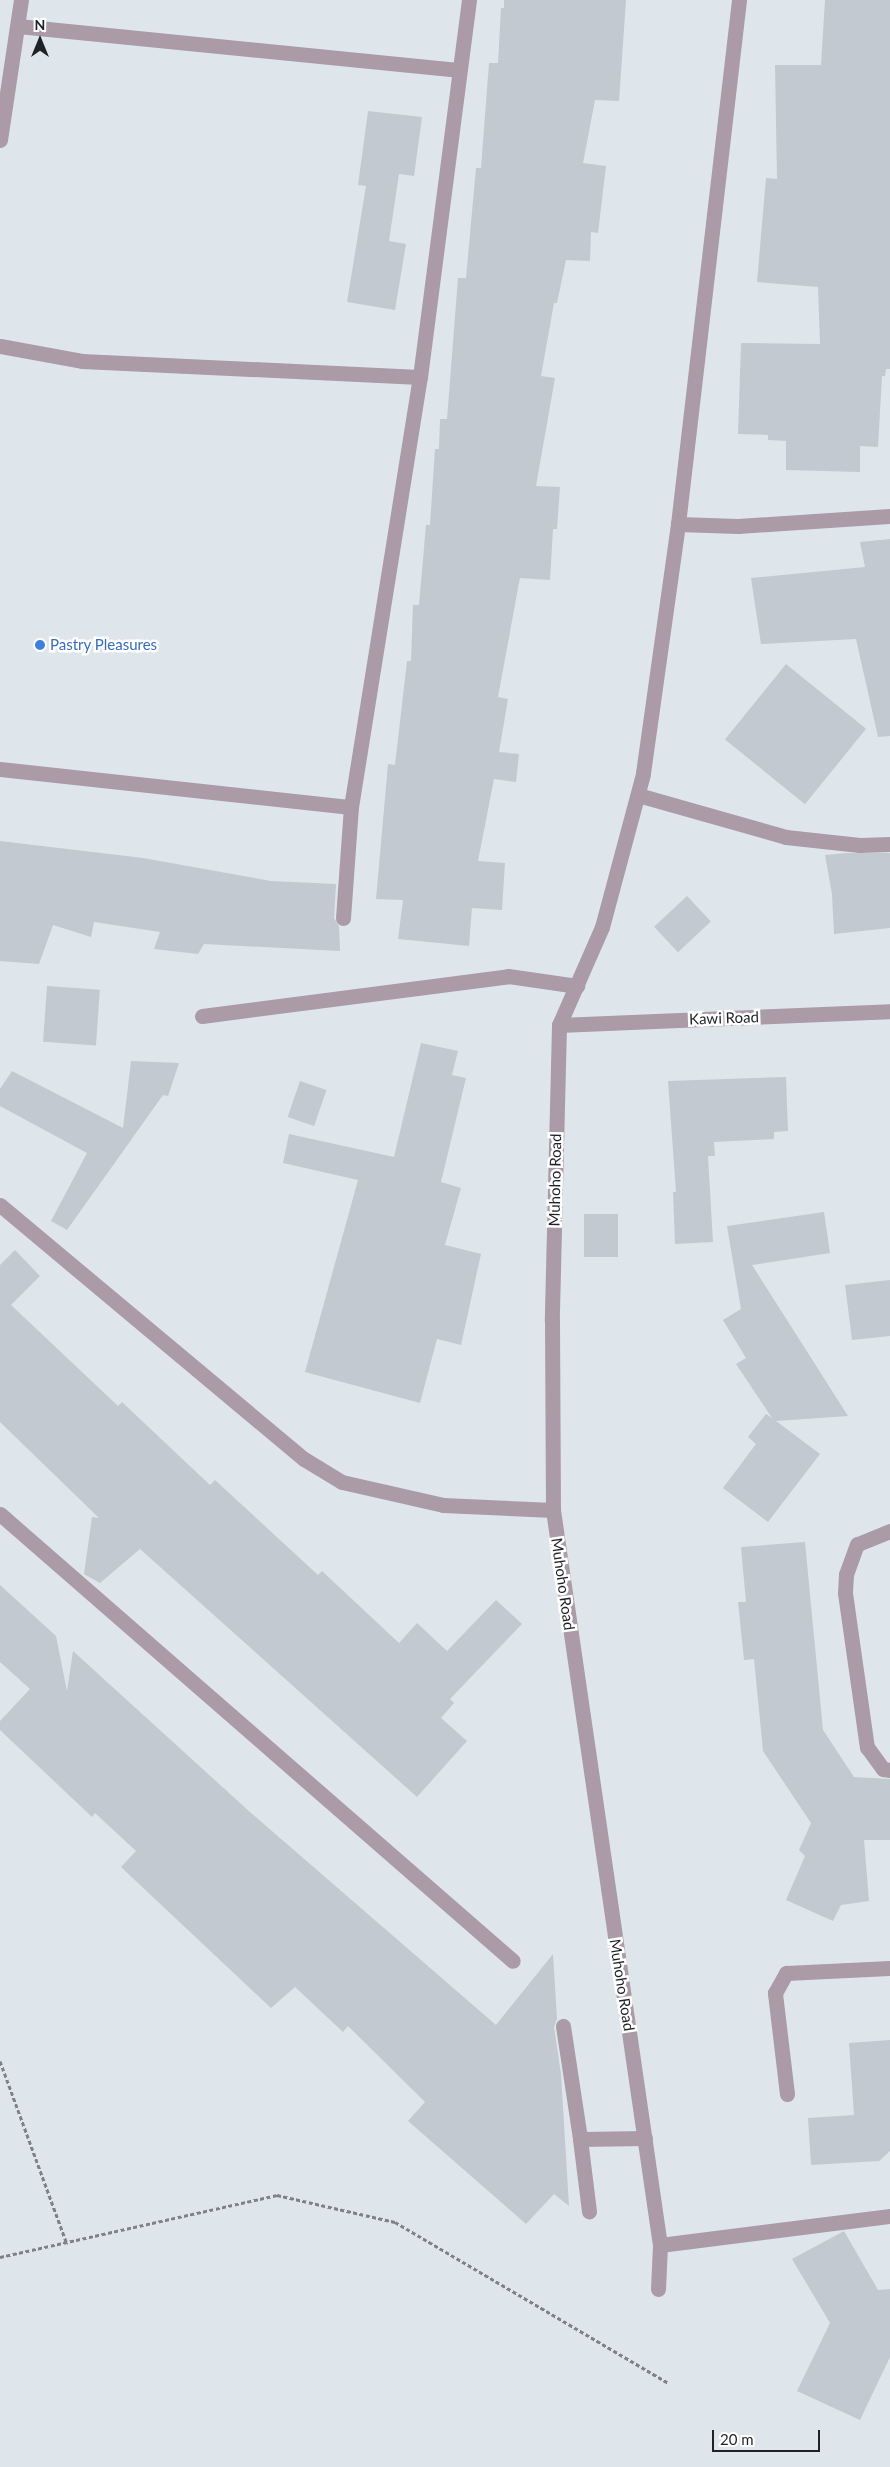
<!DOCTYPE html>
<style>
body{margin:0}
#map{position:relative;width:890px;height:2467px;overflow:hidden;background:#dee6ec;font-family:Lato,sans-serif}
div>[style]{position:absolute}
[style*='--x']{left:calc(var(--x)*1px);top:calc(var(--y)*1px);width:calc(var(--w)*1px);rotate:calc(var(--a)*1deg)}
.building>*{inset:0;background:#c2c9d0;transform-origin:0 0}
.path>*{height:3px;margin-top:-1.5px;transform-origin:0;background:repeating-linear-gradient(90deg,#7d8287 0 4px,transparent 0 6.5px)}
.minor>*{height:15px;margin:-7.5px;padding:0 7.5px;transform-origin:7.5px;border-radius:7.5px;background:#ab9ba6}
.dots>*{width:14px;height:14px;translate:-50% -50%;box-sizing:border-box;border:2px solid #fff;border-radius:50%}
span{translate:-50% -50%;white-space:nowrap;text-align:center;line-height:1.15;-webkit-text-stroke:5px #fff;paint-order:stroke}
.shop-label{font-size:15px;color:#366cbe}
.left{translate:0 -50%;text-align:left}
.street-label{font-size:15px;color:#1f2225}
.north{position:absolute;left:15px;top:15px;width:50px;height:50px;-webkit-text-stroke:4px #fff;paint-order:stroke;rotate:0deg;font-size:14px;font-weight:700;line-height:20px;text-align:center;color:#1f2225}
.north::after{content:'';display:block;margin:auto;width:18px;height:22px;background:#1f2225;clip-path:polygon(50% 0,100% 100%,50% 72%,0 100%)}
.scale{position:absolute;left:712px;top:2430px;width:108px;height:22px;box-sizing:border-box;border:2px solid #1f2225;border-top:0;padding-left:6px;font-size:15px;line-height:18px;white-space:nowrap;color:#1f2225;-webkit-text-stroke:4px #fff;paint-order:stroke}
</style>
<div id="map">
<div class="building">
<div style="clip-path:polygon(504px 0,626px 0,619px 101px,595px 100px,583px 163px,606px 166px,598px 233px,591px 232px,590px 261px,566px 260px,557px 303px,554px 303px,541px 376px,555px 378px,536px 486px,560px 487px,557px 529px,553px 529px,550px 580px,520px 578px,519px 583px,498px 697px,508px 699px,499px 752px,519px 754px,516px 782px,494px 779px,478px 861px,505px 863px,502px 910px,472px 908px,469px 946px,398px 939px,403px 900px,376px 899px,388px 764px,395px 765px,407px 661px,411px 661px,413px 605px,419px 605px,426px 525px,430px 525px,435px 449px,439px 449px,440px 419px,447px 419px,458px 278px,466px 278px,476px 168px,481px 168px,489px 63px,498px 63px,501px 8px,504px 8px)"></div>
<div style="clip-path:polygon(825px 0,890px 0,890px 369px,886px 369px,885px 376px,882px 376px,878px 447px,860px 446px,860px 472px,786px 470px,786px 441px,768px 440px,768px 435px,738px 434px,741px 343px,820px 344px,818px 287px,757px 282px,766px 178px,777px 179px,775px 65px,821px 65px)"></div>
<div style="clip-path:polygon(368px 111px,422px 117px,414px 176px,399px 174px,389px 241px,406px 244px,395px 310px,347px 302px,366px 186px,358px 185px)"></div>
<div style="clip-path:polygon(890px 539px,890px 736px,878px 737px,856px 639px,761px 644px,751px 578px,865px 567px,860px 542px)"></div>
<div style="left:786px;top:664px;width:103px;height:97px;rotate:39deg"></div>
<div style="clip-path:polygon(0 841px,143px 858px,271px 881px,336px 884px,334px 918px,339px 926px,340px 951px,204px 944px,198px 954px,154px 949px,160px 932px,94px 922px,91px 937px,53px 925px,39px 964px,0 961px)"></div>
<div style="clip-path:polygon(847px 853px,890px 853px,890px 928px,834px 934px,832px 894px,825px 855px)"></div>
<div style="left:687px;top:896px;width:35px;height:45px;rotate:47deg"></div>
<div style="left:47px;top:986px;width:53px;height:56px;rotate:4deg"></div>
<div style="clip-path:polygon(421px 1043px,458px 1051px,452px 1075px,466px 1078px,441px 1182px,461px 1188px,445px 1245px,481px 1254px,461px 1345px,437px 1339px,420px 1403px,305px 1372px,358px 1180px,283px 1163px,289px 1134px,394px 1157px)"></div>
<div style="clip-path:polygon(131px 1061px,179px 1063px,168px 1096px,163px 1095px,67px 1230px,51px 1221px,87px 1153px,0 1106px,0 1089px,12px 1071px,123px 1128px)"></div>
<div style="clip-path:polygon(786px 1077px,788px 1131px,774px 1132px,774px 1139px,714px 1142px,715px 1156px,708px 1156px,713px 1242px,675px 1244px,673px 1192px,676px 1192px,668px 1081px)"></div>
<div style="left:300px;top:1081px;width:28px;height:38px;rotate:19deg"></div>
<div style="clip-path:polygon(824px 1212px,830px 1253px,752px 1265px,848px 1416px,776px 1421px,820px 1454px,768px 1522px,723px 1488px,756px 1444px,748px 1437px,766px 1414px,772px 1418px,736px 1364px,746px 1358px,723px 1320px,741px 1309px,727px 1226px)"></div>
<div style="left:584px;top:1214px;width:34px;height:43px"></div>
<div style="clip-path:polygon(15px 1250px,40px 1276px,11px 1305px,118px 1406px,122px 1402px,210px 1485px,215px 1480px,318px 1575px,322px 1571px,399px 1643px,417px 1623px,447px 1651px,496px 1600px,522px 1624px,450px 1699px,454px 1703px,441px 1718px,467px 1741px,417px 1797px,140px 1549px,100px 1583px,84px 1574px,92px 1517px,99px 1518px,0 1422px,0 1265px)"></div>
<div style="clip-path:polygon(890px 1280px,890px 1336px,852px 1340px,845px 1285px)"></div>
<div style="clip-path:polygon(805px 1542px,823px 1730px,854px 1777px,890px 1779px,890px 1840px,864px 1840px,869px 1901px,841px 1905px,833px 1921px,786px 1900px,805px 1856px,799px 1850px,811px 1823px,763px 1751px,754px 1659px,744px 1660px,738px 1602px,746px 1602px,741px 1547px)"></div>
<div style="clip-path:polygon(0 1585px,56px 1636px,67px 1691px,73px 1651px,251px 1813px,496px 2025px,553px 1954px,557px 2019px,554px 2027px,561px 2074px,569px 2206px,554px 2194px,526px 2224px,408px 2121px,425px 2102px,348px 2026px,343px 2032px,295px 1987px,271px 2008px,121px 1867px,136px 1851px,95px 1813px,92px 1817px,0 1730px,0 1721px,30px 1689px,0 1662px)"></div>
<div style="clip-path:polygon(890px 2040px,890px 2151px,879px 2161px,811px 2165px,808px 2118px,854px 2115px,849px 2043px)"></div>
<div style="clip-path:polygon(844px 2231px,878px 2290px,890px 2289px,890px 2357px,860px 2420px,797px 2391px,830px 2323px,792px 2259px)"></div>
</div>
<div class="path">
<div style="--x:0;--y:2061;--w:195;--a:69.9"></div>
<div style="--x:0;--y:2257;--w:284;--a:-12.6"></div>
<div style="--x:277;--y:2195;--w:121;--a:12.9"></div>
<div style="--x:395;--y:2222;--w:317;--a:30.5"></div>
</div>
<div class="minor">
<div style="--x:739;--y:0;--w:528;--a:96.64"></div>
<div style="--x:678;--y:524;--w:252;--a:98"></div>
<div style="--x:643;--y:774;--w:158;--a:105"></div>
<div style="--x:602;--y:927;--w:107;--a:113.7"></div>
<div style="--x:559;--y:1025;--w:296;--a:91.4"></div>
<div style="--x:552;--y:1321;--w:189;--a:89.7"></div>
<div style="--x:553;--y:1510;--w:743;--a:81.72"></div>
<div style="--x:660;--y:2245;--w:232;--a:-7.2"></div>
<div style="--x:18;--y:26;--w:442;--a:5.7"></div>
<div style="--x:0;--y:140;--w:142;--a:-81.5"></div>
<div style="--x:0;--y:346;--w:83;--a:10.4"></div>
<div style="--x:82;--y:361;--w:338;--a:2.7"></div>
<div style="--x:678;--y:524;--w:60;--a:1.9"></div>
<div style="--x:738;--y:526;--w:152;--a:-3.8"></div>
<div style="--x:0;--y:769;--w:353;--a:6.2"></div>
<div style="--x:638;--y:795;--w:154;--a:15.8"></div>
<div style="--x:786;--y:837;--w:74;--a:6.2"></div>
<div style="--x:860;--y:845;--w:30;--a:-2"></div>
<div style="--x:343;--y:918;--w:111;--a:-85.9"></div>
<div style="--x:351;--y:807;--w:436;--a:-80.9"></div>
<div style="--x:420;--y:377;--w:380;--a:-82.6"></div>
<div style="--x:202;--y:1016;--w:309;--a:-7.4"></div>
<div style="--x:508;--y:976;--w:70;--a:8.2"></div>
<div style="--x:559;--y:1025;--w:331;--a:-2.4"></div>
<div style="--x:0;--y:1205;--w:396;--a:39.9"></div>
<div style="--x:304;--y:1459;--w:44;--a:31.2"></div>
<div style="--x:342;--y:1482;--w:104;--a:12.8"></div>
<div style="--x:443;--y:1505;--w:110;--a:2.6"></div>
<div style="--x:0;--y:1514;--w:680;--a:41.07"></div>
<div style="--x:890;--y:1531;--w:35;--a:158"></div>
<div style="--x:857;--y:1544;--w:32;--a:110"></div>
<div style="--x:846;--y:1574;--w:19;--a:93"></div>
<div style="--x:845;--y:1593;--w:156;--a:81.9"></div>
<div style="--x:867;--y:1747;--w:27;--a:54"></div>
<div style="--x:883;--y:1769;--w:7;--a:8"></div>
<div style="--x:563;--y:2026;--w:114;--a:81.4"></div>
<div style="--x:580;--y:2139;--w:65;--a:-0.9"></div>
<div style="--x:787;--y:2094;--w:102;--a:-96.8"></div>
<div style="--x:775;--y:1993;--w:23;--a:-61"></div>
<div style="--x:786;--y:1973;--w:104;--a:-2.8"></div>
<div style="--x:580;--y:2139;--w:73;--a:82.9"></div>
<div style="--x:658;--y:2289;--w:44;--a:-87.4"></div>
</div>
<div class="dots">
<div style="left:40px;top:645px;background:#3f7fe0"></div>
</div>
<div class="shop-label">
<span class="left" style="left:50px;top:645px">Pastry Pleasures</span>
</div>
<div class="street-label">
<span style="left:724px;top:1018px;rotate:-2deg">Kawi Road</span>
<span style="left:555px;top:1180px;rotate:-89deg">Muhoho Road</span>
<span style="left:563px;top:1584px;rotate:82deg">Muhoho Road</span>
<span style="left:622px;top:1985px;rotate:81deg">Muhoho Road</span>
</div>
<div class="north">N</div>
<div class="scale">20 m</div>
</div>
